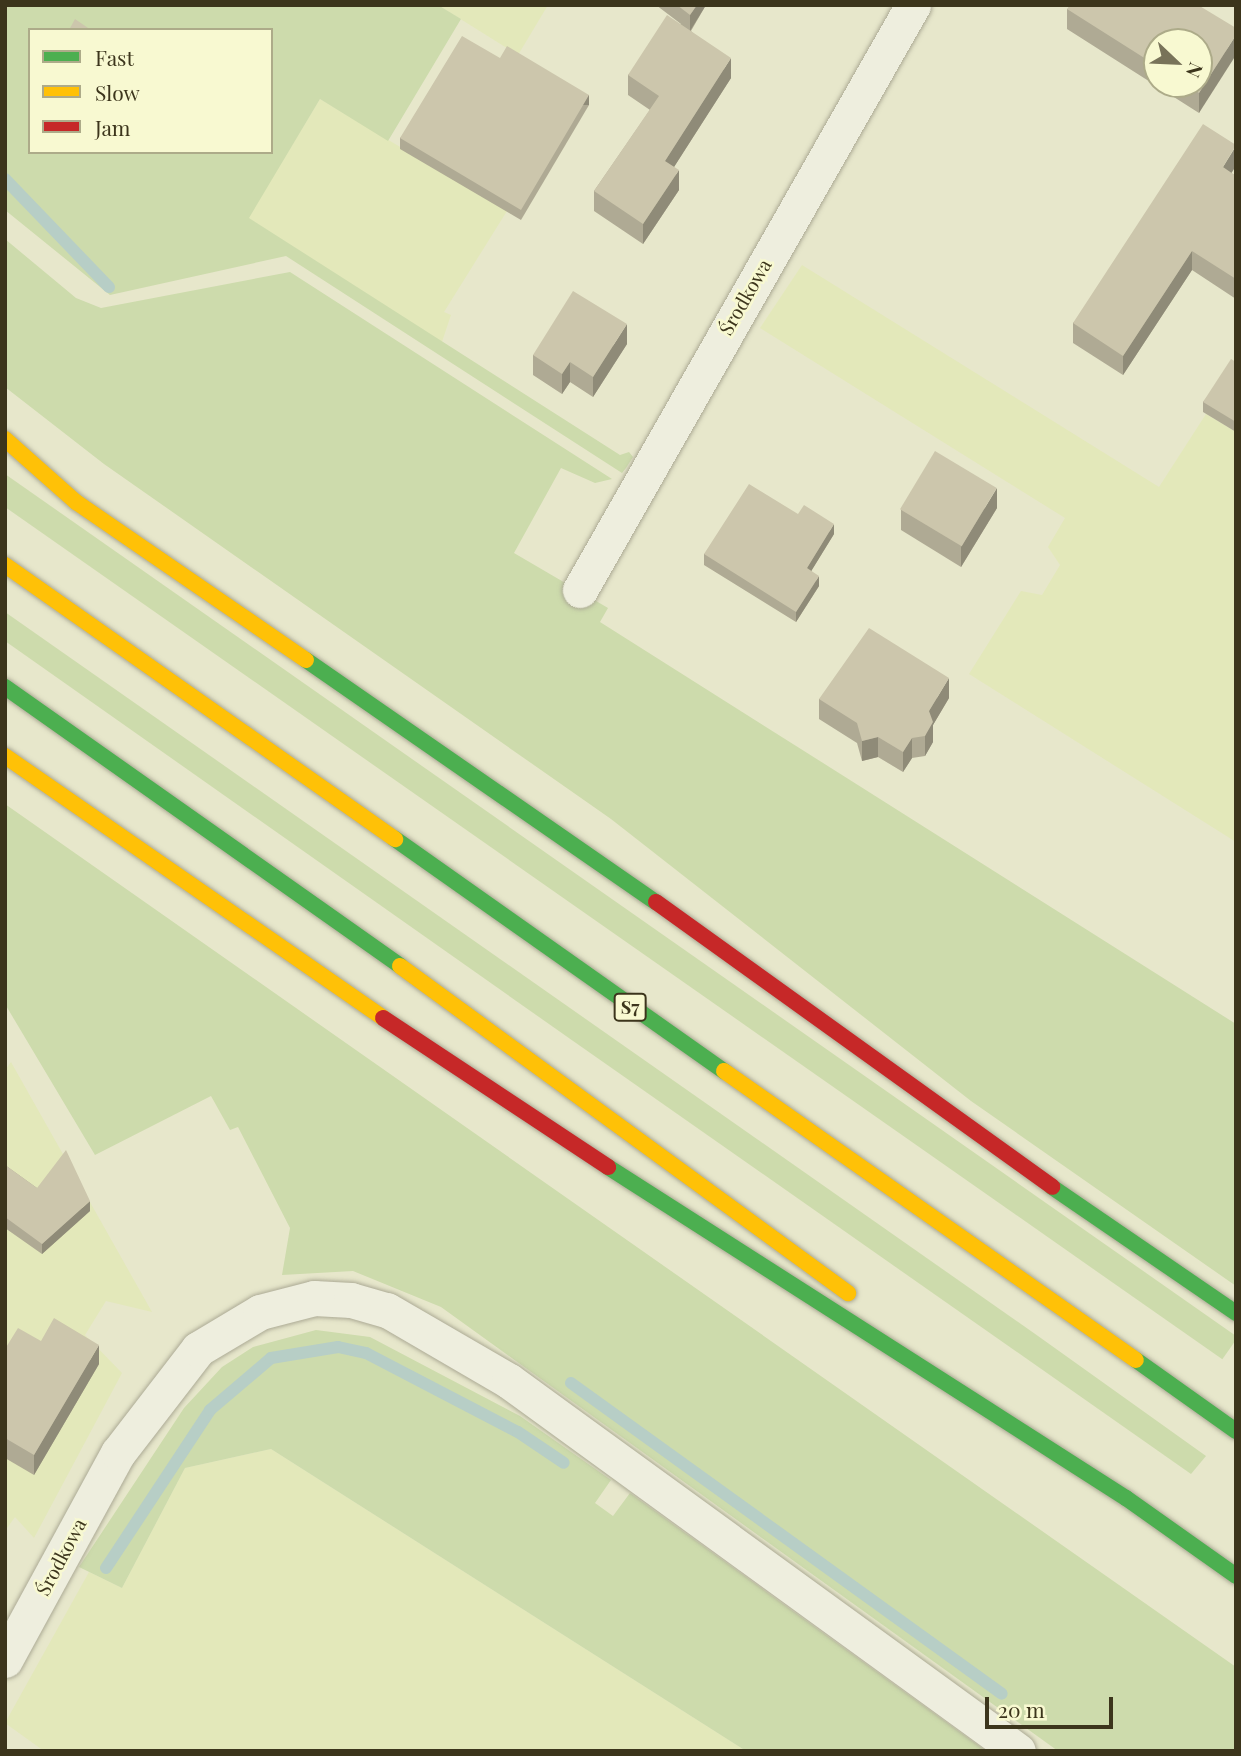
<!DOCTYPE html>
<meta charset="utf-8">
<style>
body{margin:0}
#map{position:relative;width:1241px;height:1756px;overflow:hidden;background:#e7e7cb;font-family:"Playfair Display",serif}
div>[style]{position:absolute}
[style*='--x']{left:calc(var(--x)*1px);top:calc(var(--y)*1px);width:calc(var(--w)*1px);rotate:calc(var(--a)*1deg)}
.farmland>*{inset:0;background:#e3e8ba}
.green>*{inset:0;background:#cddbac;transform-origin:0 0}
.stream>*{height:12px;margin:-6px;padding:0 6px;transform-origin:6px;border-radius:6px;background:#b7cec6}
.roads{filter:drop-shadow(0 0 2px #acaa95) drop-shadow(0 0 2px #acaa95)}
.street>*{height:35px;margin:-17.5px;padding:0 17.5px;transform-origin:17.5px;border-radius:17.5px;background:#eeeede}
.fast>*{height:16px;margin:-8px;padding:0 8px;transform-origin:8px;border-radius:8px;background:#4caf50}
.slow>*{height:16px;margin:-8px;padding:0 8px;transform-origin:8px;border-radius:8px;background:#ffc107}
.jam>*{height:16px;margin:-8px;padding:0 8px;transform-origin:8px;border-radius:8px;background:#c62828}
.wall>*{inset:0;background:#afaa94}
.shaded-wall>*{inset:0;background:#8f8b78;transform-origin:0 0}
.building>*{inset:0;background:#ccc6ac;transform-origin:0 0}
span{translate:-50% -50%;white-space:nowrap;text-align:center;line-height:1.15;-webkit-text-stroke:5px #f8f9d1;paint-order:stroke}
.shield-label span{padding:2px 5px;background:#f8f9d1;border:2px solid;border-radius:5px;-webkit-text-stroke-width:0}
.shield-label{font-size:18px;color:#3c351c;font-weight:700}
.street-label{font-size:19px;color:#3c351c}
.frame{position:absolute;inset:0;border:7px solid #3c351c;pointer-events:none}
.legend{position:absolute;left:28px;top:28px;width:245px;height:126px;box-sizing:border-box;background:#f8f9d1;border:2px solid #adab89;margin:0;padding:9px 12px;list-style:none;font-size:21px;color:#3c351c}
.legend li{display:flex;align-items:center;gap:14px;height:35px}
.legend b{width:35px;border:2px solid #adab89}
.north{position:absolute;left:1143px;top:28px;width:70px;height:70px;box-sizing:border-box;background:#f8f9d1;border:2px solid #adab89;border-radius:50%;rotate:113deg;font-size:19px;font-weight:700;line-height:28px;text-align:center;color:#3c351c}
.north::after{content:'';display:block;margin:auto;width:24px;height:32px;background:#787359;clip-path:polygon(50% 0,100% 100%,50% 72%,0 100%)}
.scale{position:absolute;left:985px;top:1697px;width:128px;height:32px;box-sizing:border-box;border:4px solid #3c351c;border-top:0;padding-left:9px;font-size:21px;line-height:24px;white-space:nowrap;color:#3c351c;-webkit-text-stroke:5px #f8f9d1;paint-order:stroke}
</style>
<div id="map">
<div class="farmland">
<div style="clip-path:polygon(438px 5px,548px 5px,518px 55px)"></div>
<div style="clip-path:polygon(320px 99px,507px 211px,444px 312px,451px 315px,442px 342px,248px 218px)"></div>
<div style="clip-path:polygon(802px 265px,1159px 487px,1206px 414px,1236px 432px,1236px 842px,969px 674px,1021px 591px,1042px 595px,1060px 565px,1048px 547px,1065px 518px,760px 328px)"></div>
<div style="clip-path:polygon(11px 1062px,152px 1312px,106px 1301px,85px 1335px,122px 1373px,34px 1538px,15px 1517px,5px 1531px,5px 1070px)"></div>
<div style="clip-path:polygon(271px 1449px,746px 1751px,44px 1751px,5px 1723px,89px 1572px,122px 1588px,185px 1468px)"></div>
</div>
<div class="green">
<div style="clip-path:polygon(evenodd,5px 5px,438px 5px,461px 19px,388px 141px,320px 99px,249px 218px,620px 455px,629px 452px,633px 457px,626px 468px,622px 473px,286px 256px,110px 295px,5px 210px,5px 5px,30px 30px,271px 30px,271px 152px,30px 152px,30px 30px)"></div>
<div style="clip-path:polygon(5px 239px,76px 298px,101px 308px,290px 272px,612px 479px,595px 483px,561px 468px,514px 553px,608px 608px,600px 622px,1236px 1024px,1236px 1286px,971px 1101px,611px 819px,104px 464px,5px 387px)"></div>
<div style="left:5px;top:474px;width:1505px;height:27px;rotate:35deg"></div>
<div style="clip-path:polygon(5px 612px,1038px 1336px,1206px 1456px,1191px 1474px,566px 1036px,5px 641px)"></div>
<div style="clip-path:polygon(5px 804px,1236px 1667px,1236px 1751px,1058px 1751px,441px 1307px,353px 1271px,282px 1275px,290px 1228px,238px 1127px,230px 1130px,211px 1096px,95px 1155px,5px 1004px)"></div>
<div style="clip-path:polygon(316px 1330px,370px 1337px,520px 1416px,611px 1480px,595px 1503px,613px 1516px,630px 1493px,986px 1751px,746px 1751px,271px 1449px,185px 1468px,122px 1588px,79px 1567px,184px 1408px,222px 1367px,253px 1347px)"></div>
</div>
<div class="stream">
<div style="--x:5;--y:179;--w:150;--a:46.1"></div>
<div style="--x:571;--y:1383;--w:531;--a:35.81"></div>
<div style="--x:106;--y:1568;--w:189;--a:-56.6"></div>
<div style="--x:210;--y:1410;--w:80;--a:-40.4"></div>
<div style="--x:271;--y:1358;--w:68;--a:-9.3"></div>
<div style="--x:338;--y:1347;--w:29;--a:12"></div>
<div style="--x:366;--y:1353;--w:171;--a:27.5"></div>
<div style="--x:518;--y:1432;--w:55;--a:34"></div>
</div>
<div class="roads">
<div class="street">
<div style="--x:580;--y:590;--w:673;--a:-60.35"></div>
<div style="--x:5;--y:1660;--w:236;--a:-61.4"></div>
<div style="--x:118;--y:1453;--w:131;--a:-52.4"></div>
<div style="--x:198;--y:1349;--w:72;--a:-30.8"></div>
<div style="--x:260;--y:1312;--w:56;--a:-14.5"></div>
<div style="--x:314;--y:1298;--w:37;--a:3"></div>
<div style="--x:351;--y:1300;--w:37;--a:16"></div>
<div style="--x:387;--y:1310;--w:141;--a:30.2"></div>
<div style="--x:509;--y:1381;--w:629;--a:36.01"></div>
</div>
<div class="fast">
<div style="--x:306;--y:660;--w:426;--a:34.7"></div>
<div style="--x:5;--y:687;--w:484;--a:35.2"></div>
<div style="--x:395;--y:839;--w:403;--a:35.2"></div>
<div style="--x:608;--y:1167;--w:615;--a:32.58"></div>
<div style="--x:1126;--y:1498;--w:135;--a:35.3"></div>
<div style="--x:1052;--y:1187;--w:223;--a:34.4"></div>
<div style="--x:1136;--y:1360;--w:123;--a:35.4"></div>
</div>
<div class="slow">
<div style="--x:5;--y:439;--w:95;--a:41.6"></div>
<div style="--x:76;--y:502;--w:279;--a:34.5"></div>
<div style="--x:5;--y:565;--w:477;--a:35.1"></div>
<div style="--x:5;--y:756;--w:460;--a:34.7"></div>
<div style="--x:400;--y:966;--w:555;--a:36.13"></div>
<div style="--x:724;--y:1071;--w:503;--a:35.05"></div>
</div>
<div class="jam">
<div style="--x:656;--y:902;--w:488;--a:35.7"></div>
<div style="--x:383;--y:1018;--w:270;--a:33.5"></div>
</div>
</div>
<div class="wall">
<div style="clip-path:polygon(656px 5px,706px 5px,691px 31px,731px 78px,674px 167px,679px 190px,643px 244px,594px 211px,594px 191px,650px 110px,628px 95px,628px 75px,681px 24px)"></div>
<div style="clip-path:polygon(evenodd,1067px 9px,1236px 28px,1199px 113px,1067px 29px,1067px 9px,1157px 42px,1199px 84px,1157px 84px,1157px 42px)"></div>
<div style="clip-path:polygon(500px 58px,589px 105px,521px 220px,400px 149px,400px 138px)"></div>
<div style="clip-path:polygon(1231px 173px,1236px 176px,1236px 299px,1192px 270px,1123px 375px,1073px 343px,1073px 323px)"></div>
<div style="clip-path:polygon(627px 344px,593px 397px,570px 382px,562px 394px,533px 375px,533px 355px)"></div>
<div style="clip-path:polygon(1236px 362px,1236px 432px,1203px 412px,1203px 402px)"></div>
<div style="clip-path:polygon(997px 508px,961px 567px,901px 530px,901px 510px)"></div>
<div style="clip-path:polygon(798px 514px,834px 534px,811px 571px,819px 586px,796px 622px,704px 565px,704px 554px)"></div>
<div style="clip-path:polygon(949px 698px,933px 725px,933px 742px,925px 756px,912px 758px,903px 772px,878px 757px,862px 761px,857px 743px,819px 719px,819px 699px)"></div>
<div style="clip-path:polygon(5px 1165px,37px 1188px,90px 1211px,42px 1254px,5px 1228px)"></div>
<div style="clip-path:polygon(41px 1341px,99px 1364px,34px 1475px,5px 1458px,5px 1349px)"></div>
</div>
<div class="shaded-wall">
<div style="clip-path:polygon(697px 5px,706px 5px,690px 31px,690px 15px)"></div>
<div style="clip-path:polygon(1236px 35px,1236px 55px,1199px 113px,1199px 93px)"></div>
<div style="clip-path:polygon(731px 58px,731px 78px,665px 181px,665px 161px)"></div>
<div style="left:589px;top:95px;width:10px;height:134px;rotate:90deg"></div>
<div style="clip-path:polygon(1236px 146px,1236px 166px,1223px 186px,1223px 167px)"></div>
<div style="clip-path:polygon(679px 170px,679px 190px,643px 244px,643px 224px)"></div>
<div style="clip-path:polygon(1192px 251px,1192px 270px,1123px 375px,1123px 356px)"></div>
<div style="clip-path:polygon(627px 324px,627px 344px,593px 397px,593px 377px)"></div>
<div style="clip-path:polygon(570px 362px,570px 382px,562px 394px,562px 374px)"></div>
<div style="clip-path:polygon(997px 488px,997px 508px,961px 567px,961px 547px)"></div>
<div style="clip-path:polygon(834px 524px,834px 534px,807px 578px,807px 568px)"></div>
<div style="clip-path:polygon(819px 576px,819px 586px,796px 622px,796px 612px)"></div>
<div style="clip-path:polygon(949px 678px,949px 698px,933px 725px,933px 742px,925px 756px,925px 736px,929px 711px)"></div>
<div style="clip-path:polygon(878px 737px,878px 757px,862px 761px,862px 741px)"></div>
<div style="clip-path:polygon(912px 738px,912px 758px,903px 772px,903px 752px)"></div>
<div style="clip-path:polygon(90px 1201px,90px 1211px,42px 1254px,42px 1244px)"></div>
<div style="clip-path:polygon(99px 1345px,99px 1364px,34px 1475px,34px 1455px)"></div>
</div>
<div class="building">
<div style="clip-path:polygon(677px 5px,697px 5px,690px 15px)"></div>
<div style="clip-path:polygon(1070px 5px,1198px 5px,1236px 28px,1236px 35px,1199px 93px,1185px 84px,1199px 84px,1199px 42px,1157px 42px,1157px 66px,1067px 9px)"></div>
<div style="clip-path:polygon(667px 15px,731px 58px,665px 161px,679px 170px,643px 224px,594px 191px,659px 96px,628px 75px)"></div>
<div style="clip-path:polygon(75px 19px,91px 30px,69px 30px)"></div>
<div style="clip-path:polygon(462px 36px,500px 58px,507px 46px,589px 95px,521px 210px,400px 138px)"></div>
<div style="clip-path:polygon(1203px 124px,1236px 145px,1223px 167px,1236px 176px,1236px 279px,1192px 251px,1123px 356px,1073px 323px)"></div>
<div style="clip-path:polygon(573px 291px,627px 324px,593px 377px,570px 362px,562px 374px,533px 355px)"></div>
<div style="clip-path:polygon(1231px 359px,1236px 362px,1236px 422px,1203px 402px)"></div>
<div style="left:935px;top:451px;width:72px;height:68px;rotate:31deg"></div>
<div style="clip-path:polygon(749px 484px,798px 514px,804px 505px,834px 524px,807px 568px,819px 576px,796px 612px,704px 554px)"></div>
<div style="clip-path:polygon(869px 628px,949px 678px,929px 711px,933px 722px,925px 736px,912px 738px,903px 752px,878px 737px,862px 741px,857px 723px,819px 699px)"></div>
<div style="clip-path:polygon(66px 1150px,90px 1201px,42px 1244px,5px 1217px,5px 1165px,37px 1188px)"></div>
<div style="clip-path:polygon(54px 1318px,99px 1345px,34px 1455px,5px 1438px,5px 1349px,18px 1328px,41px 1341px)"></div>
</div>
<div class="shield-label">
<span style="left:630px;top:1007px">S7</span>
</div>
<div class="street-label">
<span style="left:745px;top:297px;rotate:-60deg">Środkowa</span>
<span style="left:61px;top:1557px;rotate:-62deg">Środkowa</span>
</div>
<div class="frame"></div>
<ul class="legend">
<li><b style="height:9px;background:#4caf50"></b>Fast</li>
<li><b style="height:9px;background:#ffc107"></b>Slow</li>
<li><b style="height:9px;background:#c62828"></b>Jam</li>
</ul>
<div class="north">N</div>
<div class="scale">20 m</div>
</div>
